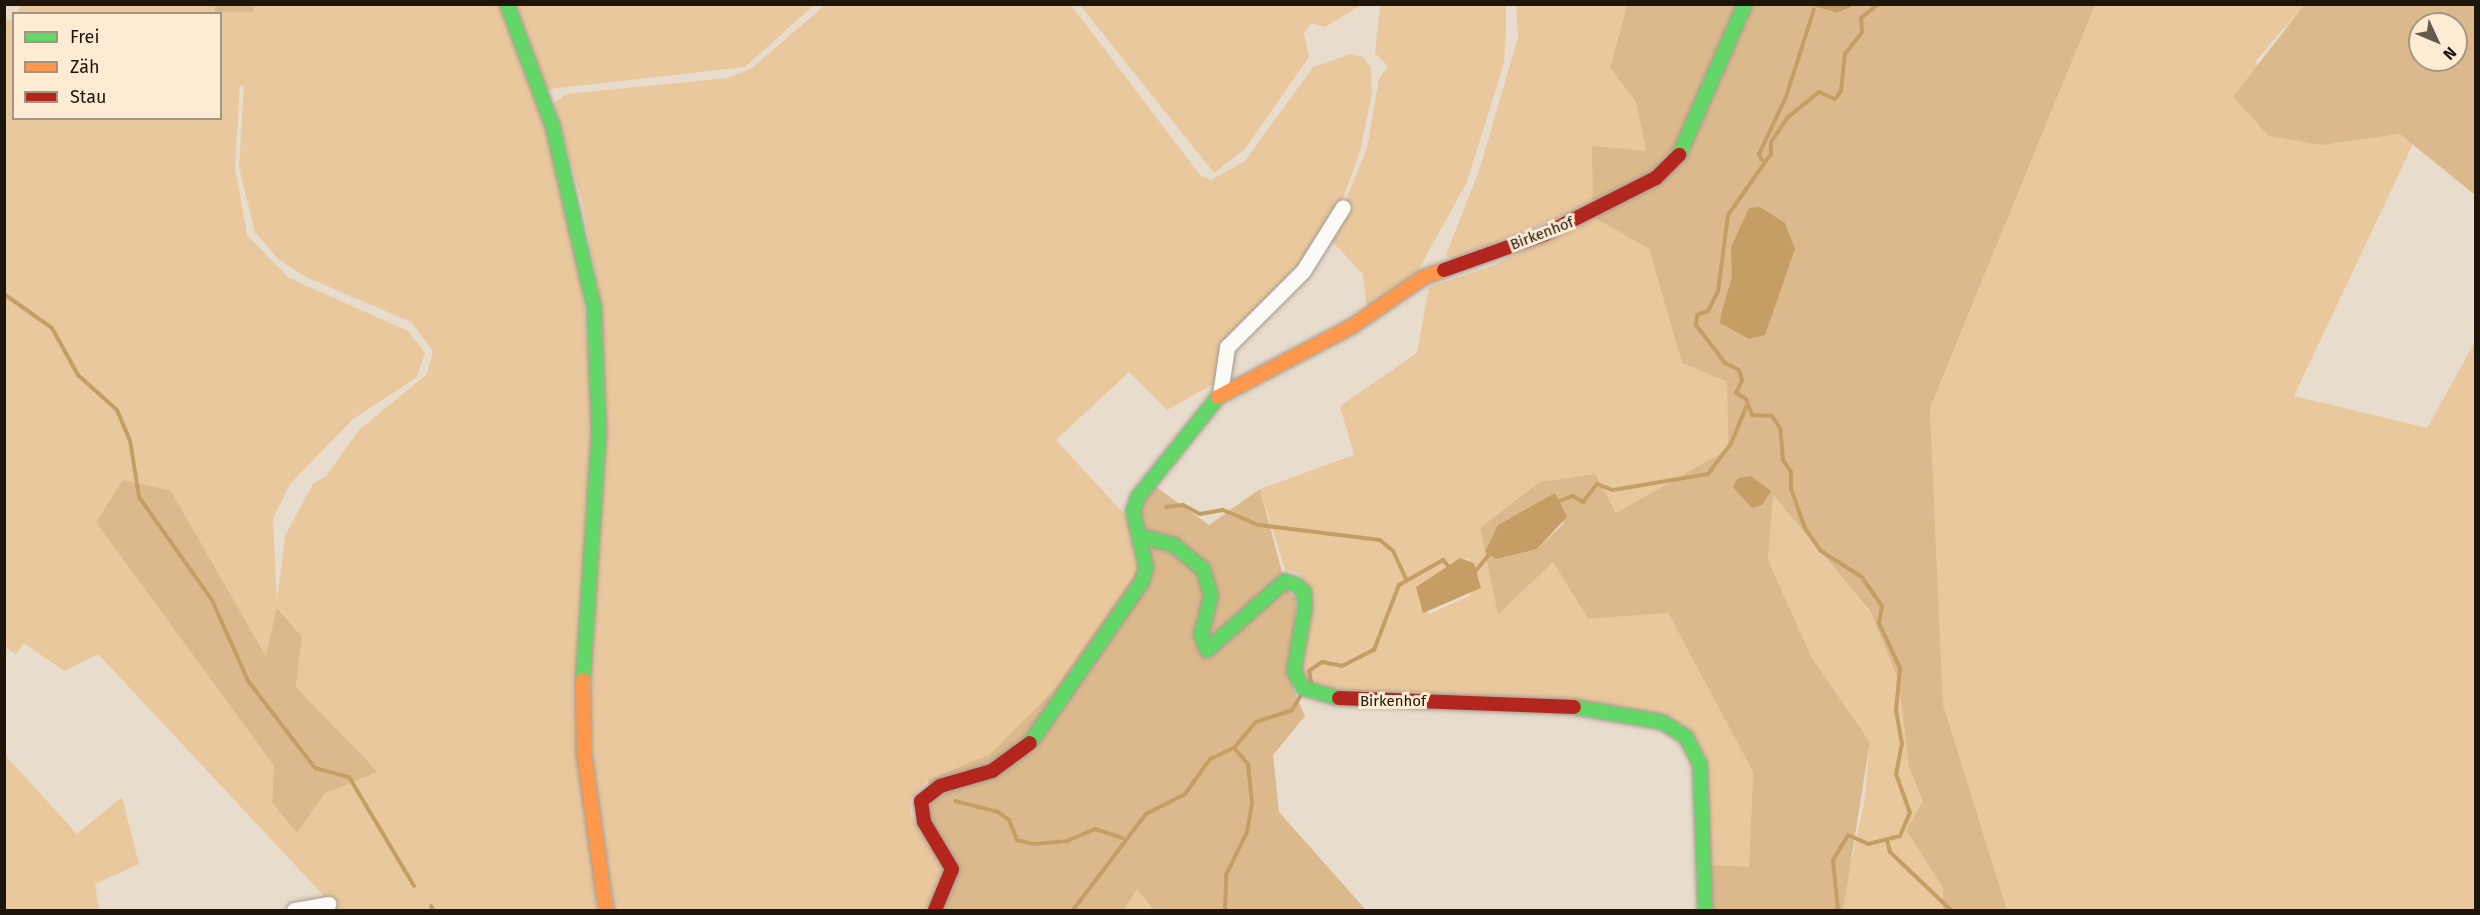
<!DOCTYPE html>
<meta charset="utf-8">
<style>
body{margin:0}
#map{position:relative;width:2480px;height:915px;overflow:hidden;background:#e8dccc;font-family:"Fira Sans",sans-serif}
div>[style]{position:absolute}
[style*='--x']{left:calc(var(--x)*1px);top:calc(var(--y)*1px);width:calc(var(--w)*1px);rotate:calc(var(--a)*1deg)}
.green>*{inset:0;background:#eac89d}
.forest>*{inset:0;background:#dcb98c;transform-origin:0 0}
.water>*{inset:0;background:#c59e66}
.stream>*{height:4px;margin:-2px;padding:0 2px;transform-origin:2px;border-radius:2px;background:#c59e66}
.roads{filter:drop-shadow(0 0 2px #a49b8e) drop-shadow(0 0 2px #a49b8e)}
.street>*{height:15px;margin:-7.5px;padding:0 7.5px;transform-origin:7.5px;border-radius:7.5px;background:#fcfaf7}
.fast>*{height:14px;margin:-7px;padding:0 7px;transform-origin:7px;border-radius:7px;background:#63d668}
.slow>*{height:14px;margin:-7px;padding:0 7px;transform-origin:7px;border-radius:7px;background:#ff974d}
.jam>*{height:14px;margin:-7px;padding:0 7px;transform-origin:7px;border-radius:7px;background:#b3261e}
span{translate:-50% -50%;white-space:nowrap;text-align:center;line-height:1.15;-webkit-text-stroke:6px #feebd3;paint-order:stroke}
.street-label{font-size:15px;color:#1d150a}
.frame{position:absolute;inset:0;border:6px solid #1d150a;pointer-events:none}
.legend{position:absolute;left:12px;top:12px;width:210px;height:108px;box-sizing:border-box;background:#feebd3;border:2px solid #a49583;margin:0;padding:8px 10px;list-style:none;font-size:18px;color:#1d150a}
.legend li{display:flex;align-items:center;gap:12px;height:30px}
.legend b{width:30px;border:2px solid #a49583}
.north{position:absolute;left:2408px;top:12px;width:60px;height:60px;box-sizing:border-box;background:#feebd3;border:2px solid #a49583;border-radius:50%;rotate:134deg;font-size:16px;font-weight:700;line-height:24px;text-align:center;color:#1d150a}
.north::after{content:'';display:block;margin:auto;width:21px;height:27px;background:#645b4e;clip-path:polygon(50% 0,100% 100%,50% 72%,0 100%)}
</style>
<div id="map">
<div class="green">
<div style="clip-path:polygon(evenodd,215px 4px,216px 12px,253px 12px,253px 4px,814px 5px,745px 67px,541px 90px,580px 269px,594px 415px,586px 532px,596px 910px,337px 910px,98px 654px,64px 671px,24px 643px,16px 654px,5px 647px,4px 19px,13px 20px,14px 118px,220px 118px,220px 14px,16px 13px,21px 5px,215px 4px,240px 86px,244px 86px,239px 168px,255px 232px,278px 259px,306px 277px,411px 322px,433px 351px,427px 374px,359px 430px,326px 476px,313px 484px,285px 536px,277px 601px,273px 518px,290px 484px,353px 419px,416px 378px,425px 353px,408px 331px,289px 278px,247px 235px,235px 167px,240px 86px,215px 4px,171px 491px,266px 657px,278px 607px,302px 637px,296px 687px,378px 772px,324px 794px,297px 832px,272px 803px,274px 766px,97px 522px,171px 491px)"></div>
<div style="clip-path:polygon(825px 5px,1071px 5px,1200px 175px,1211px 180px,1245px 161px,1313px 67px,1351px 54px,1363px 57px,1371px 68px,1372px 93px,1360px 152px,1341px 204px,1301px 262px,1221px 344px,1215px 383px,1167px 410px,1129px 372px,1056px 440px,1128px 518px,1140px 568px,1053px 691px,990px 754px,928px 780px,910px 799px,911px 816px,944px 869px,926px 910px,614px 910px,589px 747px,598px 288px,583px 205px,554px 103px,566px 94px,728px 78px,752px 68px)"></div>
<div style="clip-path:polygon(1080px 5px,1361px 5px,1325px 27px,1311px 23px,1304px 33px,1309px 57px,1245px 149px,1214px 173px)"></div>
<div style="clip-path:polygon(1380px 5px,1506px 5px,1506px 31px,1504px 63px,1467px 182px,1417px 272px,1367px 312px,1363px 274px,1330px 239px,1367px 148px,1379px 79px,1388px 66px,1375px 53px)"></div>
<div style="clip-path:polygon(1516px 5px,1627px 5px,1610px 68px,1636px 102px,1646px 151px,1593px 205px,1452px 259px,1446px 255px,1480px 168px,1518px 37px)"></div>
<div style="clip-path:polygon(2095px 5px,2304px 5px,2255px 62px,2322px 145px,2400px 134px,2413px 144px,2294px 396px,2427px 428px,2475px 342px,2475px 910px,2007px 910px,1943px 704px,1930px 408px)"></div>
<div style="clip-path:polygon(evenodd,1593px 217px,1649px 249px,1682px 363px,1727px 382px,1728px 449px,1616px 513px,1594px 474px,1539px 482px,1480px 528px,1498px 615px,1553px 562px,1588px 619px,1668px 613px,1753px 772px,1749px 868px,1707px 865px,1706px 756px,1664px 716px,1349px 698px,1300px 680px,1310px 593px,1298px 573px,1285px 569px,1260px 489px,1354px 455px,1340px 406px,1417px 353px,1429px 287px,1492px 266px,1593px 217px,1469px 558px,1480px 580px,1469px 596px,1429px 614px,1416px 587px,1469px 558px)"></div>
<div style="clip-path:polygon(1772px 494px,1870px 612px,1898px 679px,1909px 767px,1923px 801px,1906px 830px,1943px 888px,1943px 910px,1843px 910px,1841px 906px,1864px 804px,1870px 742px,1812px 658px,1768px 560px)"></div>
<div style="clip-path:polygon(5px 755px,77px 834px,122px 797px,139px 864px,95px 884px,99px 910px,5px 910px)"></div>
<div style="clip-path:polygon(1137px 889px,1154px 910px,1124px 910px)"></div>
</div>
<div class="forest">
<div style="clip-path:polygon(evenodd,1811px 4px,1837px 13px,1855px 4px,2095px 5px,1930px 408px,1943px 704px,2007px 910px,1943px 910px,1943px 888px,1906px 830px,1923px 801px,1909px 767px,1898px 679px,1870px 611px,1773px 495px,1768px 560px,1812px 658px,1870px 742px,1843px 910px,1713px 910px,1707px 865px,1749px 867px,1753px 772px,1668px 613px,1588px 619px,1553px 562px,1498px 615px,1480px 528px,1539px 482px,1595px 474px,1616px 513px,1728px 449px,1727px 382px,1682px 363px,1649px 249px,1593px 217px,1592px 146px,1646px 151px,1636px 102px,1610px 68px,1627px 5px,1811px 4px,1539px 504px,1564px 523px,1537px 549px,1498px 525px,1539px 504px)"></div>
<div style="left:215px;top:5px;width:38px;height:7px"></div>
<div style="clip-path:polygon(evenodd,2304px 5px,2475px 5px,2475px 195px,2400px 134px,2322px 145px,2269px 136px,2233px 97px,2304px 5px,2420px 24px,2456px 24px,2456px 60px,2420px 60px,2420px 24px)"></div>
<div style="clip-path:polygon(123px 480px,171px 491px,266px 656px,277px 607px,302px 637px,296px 687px,378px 772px,324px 794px,297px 833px,272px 803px,274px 766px,96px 522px)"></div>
<div style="clip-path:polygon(1156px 487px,1209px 525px,1260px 489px,1287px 591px,1296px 598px,1292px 686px,1305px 716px,1273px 755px,1279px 812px,1366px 910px,1154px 910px,1137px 889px,1124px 910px,935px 910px,950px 884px,928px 808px,932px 799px,928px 780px,990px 754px,1053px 691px,1139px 568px,1128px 518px)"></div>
</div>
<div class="water">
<div style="clip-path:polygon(1811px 5px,1855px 5px,1837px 13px)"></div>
<div style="clip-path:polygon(1760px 207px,1785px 223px,1795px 249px,1765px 335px,1749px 339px,1720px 323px,1721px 314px,1732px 277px,1731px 247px,1749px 208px)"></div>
<div style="clip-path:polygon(1751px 476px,1771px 491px,1762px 505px,1752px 508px,1733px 487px,1738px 478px)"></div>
<div style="clip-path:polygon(1555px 493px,1567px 517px,1537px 549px,1496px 559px,1485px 552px,1498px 525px)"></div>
<div style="clip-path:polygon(1460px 558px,1474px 563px,1481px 588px,1423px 613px,1416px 587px)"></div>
</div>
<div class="stream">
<div style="--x:1762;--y:160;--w:7;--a:-117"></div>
<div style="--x:1759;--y:154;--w:63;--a:-64.7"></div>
<div style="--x:1786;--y:97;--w:92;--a:-72.3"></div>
<div style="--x:4;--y:294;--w:59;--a:35.3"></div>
<div style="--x:52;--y:328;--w:54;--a:61"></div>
<div style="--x:78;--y:375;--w:52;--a:41.9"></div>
<div style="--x:117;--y:410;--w:33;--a:67"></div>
<div style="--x:130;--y:440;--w:58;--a:81"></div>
<div style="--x:139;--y:497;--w:126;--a:54.7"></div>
<div style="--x:212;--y:600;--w:89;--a:66"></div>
<div style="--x:248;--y:681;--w:110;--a:52.4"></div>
<div style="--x:315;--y:768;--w:35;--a:15"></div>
<div style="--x:349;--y:777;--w:127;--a:59.2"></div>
<div style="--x:1557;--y:502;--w:17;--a:-21"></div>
<div style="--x:1573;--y:496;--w:12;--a:31"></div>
<div style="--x:1583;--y:502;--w:23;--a:-52"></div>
<div style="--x:1597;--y:484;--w:17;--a:21"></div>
<div style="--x:1613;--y:490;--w:96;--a:-9.6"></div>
<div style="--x:1708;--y:474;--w:38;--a:-53"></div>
<div style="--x:1731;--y:444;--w:40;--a:-68"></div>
<div style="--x:1166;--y:507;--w:17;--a:-7"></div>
<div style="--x:1183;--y:505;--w:19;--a:28"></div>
<div style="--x:1200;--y:514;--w:23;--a:-10"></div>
<div style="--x:1223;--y:510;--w:39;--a:23"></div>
<div style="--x:1259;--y:525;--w:122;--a:7.1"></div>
<div style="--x:1380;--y:540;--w:17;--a:40"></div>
<div style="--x:1393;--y:551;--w:33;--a:65"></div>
<div style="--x:1511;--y:520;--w:39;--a:-27"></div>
<div style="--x:1474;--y:573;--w:28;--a:-51"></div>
<div style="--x:1311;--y:682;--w:11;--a:-100"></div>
<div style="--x:1309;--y:671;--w:16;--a:-35"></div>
<div style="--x:1322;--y:662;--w:20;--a:11"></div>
<div style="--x:1342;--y:666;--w:36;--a:-27"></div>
<div style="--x:1374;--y:650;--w:70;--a:-69"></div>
<div style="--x:1399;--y:585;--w:51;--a:-29.6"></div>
<div style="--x:1443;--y:560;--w:11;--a:49"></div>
<div style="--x:955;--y:801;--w:44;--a:14.3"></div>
<div style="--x:998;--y:812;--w:14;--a:36"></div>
<div style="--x:1009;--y:820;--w:22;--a:68"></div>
<div style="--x:1017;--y:840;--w:17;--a:13"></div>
<div style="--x:1034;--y:844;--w:33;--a:-5"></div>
<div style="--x:1067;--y:841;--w:30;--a:-23"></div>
<div style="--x:1095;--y:829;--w:29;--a:18"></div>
<div style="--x:1887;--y:840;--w:12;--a:76"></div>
<div style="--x:1890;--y:852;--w:84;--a:43.6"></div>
<div style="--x:431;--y:906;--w:4;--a:63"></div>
<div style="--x:1073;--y:910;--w:121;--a:-52.8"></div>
<div style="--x:1146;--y:814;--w:44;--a:-27.1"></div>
<div style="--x:1185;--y:794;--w:43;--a:-54.5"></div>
<div style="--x:1210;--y:759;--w:26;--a:-25"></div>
<div style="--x:1234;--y:748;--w:34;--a:-50"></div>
<div style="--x:1256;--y:722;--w:38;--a:-18"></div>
<div style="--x:1292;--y:710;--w:17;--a:-59"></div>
<div style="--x:1225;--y:910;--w:35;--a:-88"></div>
<div style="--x:1226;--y:875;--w:48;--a:-64"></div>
<div style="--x:1247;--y:832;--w:29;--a:-80"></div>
<div style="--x:1252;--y:803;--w:39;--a:-96"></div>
<div style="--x:1248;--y:764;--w:21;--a:-131"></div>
<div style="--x:1838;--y:910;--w:50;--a:-95.7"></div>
<div style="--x:1833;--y:860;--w:29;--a:-59"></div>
<div style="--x:1848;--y:835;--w:22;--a:24"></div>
<div style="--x:1868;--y:844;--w:33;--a:-14"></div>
<div style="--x:1900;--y:836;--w:25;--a:-67"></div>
<div style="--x:1910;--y:813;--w:41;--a:-109.7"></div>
<div style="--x:1896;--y:774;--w:31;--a:-79"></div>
<div style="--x:1902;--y:744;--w:34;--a:-100"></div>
<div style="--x:1896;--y:711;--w:43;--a:-84.7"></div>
<div style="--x:1900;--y:668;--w:50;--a:-115"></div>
<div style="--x:1879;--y:623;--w:17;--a:-80"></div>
<div style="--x:1882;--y:606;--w:35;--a:-125"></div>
<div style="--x:1862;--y:577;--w:49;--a:-147.6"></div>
<div style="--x:1821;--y:551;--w:28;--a:-125"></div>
<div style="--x:1805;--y:528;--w:41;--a:-109.7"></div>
<div style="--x:1791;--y:489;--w:17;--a:-90"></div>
<div style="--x:1791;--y:472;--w:14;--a:-124"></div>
<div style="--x:1783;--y:460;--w:32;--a:-95"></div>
<div style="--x:1780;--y:428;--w:14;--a:-124"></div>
<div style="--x:1772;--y:416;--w:20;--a:-177"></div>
<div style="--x:1752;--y:415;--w:17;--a:-111"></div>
<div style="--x:1746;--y:399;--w:12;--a:-149"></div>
<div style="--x:1736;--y:393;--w:14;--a:-65"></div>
<div style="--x:1742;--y:380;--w:10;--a:-107"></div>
<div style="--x:1739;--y:370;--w:16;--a:-153"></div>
<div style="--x:1725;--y:363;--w:48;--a:-127.3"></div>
<div style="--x:1696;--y:325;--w:10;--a:-84"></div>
<div style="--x:1697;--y:315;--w:12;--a:-20"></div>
<div style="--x:1708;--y:311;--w:22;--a:-63"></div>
<div style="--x:1718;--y:291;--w:77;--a:-82.5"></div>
<div style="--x:1728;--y:215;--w:75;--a:-54.8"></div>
<div style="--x:1771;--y:154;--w:12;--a:-90"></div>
<div style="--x:1771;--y:142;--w:29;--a:-56"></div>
<div style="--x:1787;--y:118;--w:41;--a:-39.1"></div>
<div style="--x:1819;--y:92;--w:17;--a:24"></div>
<div style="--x:1835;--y:99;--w:10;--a:-53"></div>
<div style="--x:1841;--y:91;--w:37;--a:-84"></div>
<div style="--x:1845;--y:54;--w:28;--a:-52"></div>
<div style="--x:1862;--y:32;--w:14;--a:-94"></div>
<div style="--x:1861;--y:18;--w:22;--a:-39"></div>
</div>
<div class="roads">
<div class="street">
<div style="--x:1220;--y:394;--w:48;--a:-81.5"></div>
<div style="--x:1227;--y:347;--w:107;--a:-45"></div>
<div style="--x:1303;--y:271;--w:75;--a:-58"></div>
<div style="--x:294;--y:910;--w:35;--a:-10"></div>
</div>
<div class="fast">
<div style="--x:507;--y:4;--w:131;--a:69.5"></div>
<div style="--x:553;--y:127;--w:185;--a:77.2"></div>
<div style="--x:594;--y:307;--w:125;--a:87.7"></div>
<div style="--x:599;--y:432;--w:249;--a:93.7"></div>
<div style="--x:1679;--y:155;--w:165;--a:-66.4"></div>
<div style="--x:1140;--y:536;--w:35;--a:15"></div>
<div style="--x:1174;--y:545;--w:38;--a:40"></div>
<div style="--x:1203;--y:569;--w:28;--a:73"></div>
<div style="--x:1211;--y:596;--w:40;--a:104.4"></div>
<div style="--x:1201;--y:635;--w:16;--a:68"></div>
<div style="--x:1207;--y:650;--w:104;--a:-41.5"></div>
<div style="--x:1285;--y:581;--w:12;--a:20"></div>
<div style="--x:1296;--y:585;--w:11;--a:41"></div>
<div style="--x:1304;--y:592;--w:15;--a:86"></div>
<div style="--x:1305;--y:607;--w:65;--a:99.8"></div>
<div style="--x:1294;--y:671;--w:19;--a:62"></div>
<div style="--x:1303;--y:688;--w:37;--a:16"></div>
<div style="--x:1574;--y:707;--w:89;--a:9.7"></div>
<div style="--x:1662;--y:722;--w:28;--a:32"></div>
<div style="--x:1686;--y:737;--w:30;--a:63"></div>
<div style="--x:1700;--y:764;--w:146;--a:88"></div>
<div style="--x:1030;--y:743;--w:196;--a:-55.2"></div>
<div style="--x:1142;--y:582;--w:16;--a:-75"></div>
<div style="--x:1146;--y:567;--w:57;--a:-103.1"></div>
<div style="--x:1133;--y:511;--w:15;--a:-70"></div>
<div style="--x:1138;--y:497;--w:128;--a:-51.3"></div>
</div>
<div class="slow">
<div style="--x:1218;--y:397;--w:150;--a:-27.8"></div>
<div style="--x:1351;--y:327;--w:88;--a:-34.4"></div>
<div style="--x:1424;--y:277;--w:21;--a:-19"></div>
<div style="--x:583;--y:680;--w:74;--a:89.2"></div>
<div style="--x:584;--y:754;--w:158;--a:82"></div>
</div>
<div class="jam">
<div style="--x:1444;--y:270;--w:107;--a:-19.6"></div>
<div style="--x:1545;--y:234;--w:124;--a:-26.8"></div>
<div style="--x:1656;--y:178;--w:33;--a:-45"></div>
<div style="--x:1339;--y:698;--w:235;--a:2.2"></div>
<div style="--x:935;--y:910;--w:44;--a:-67.5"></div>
<div style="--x:952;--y:869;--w:55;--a:-120.8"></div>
<div style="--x:924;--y:822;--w:21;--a:-98"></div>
<div style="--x:921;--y:801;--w:24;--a:-38"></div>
<div style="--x:940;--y:786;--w:54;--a:-16.1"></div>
<div style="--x:992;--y:771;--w:47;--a:-36.4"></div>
</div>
</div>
<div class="street-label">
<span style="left:1542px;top:234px;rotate:-21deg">Birkenhof</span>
<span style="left:1393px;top:702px">Birkenhof</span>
</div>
<div class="frame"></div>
<ul class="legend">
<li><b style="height:8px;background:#63d668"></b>Frei</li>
<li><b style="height:8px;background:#ff974d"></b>Zäh</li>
<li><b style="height:8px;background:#b3261e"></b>Stau</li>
</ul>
<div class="north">N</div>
</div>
